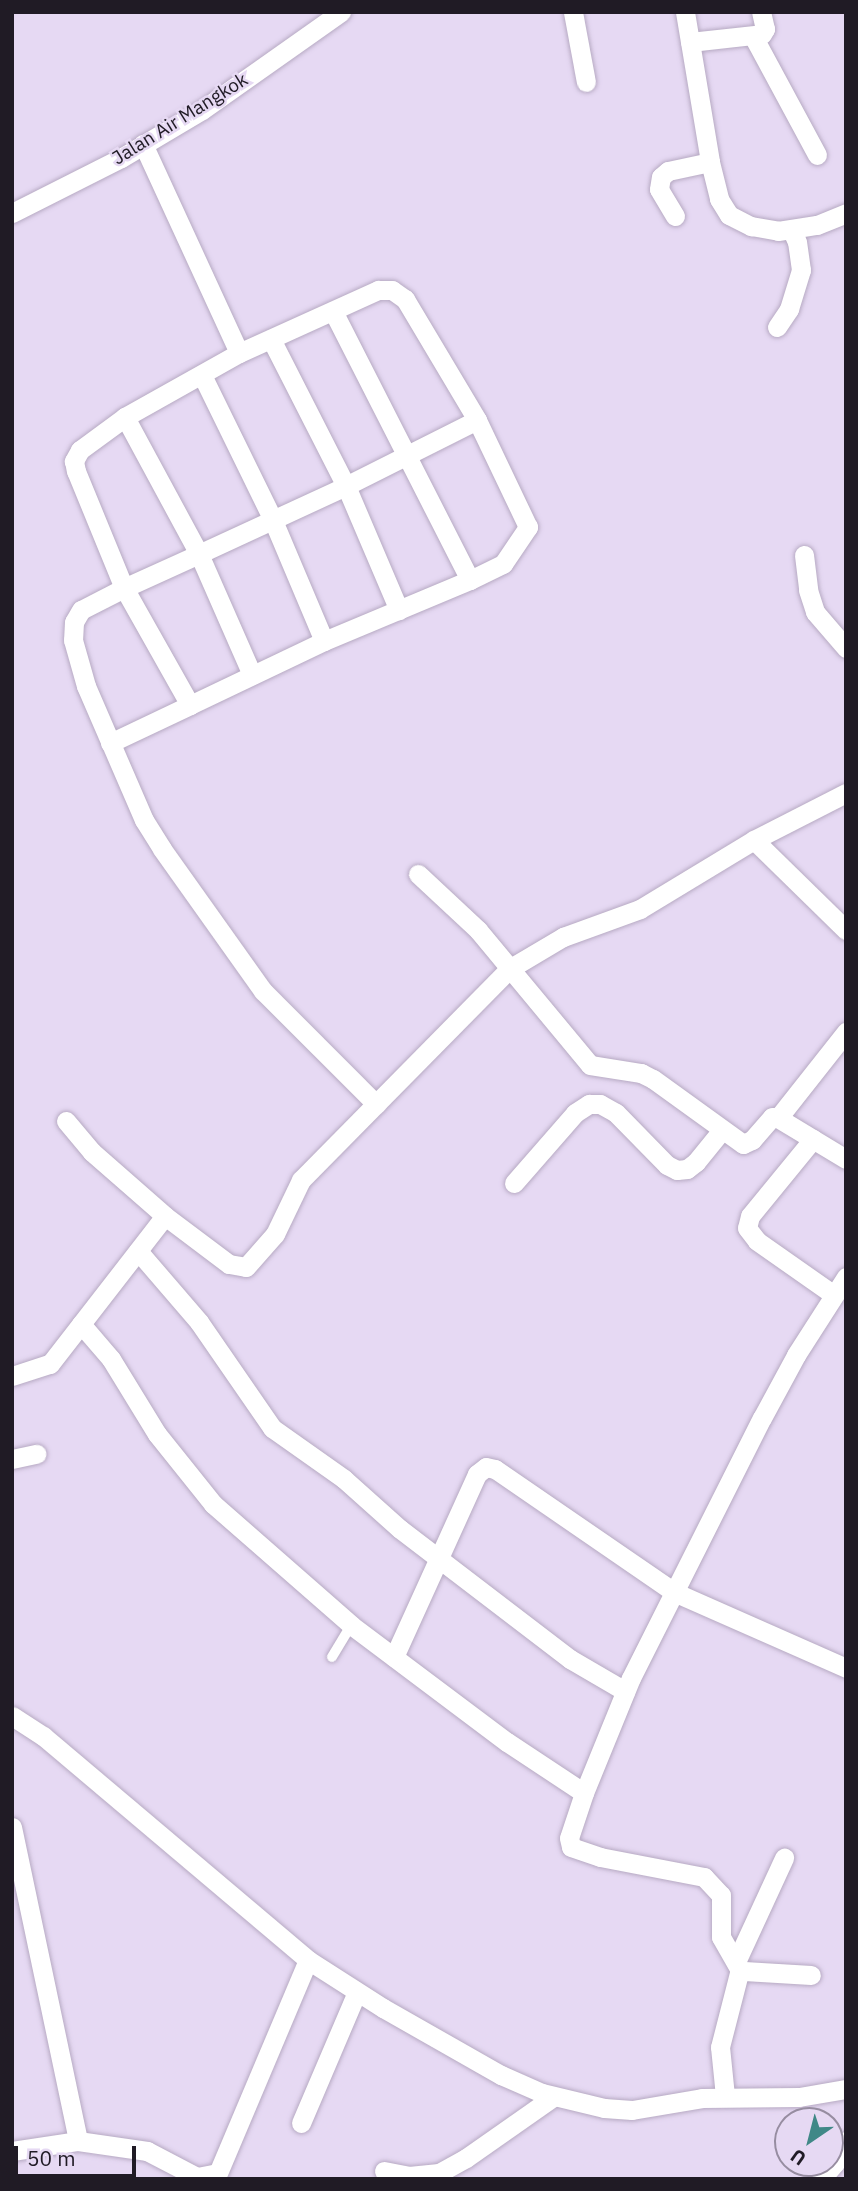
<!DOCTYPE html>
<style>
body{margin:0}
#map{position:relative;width:858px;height:2191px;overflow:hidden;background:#e6d9f3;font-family:"IBM Plex Sans",sans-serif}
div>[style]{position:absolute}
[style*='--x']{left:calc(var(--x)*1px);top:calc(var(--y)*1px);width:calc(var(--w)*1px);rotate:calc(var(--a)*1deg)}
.roads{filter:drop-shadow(0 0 2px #b7aac3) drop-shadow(0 0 2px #b7aac3)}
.lane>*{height:10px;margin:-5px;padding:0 5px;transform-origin:5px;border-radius:5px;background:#fff}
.street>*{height:19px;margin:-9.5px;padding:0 9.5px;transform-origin:9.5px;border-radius:9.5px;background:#fff}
span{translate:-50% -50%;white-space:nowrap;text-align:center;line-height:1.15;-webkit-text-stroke:5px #e6d9f3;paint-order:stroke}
.street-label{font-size:19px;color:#201b25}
.frame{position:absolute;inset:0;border:14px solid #201b25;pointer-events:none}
.north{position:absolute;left:774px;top:2107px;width:70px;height:70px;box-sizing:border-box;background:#e6d9f3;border:2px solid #978da1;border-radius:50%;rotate:215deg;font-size:19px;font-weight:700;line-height:28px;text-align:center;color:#201b25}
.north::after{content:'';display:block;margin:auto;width:24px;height:32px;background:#408887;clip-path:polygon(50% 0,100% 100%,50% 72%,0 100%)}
.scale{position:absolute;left:14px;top:2146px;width:122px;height:32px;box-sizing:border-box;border:4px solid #201b25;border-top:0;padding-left:9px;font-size:21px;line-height:24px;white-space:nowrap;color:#201b25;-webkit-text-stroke:5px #e6d9f3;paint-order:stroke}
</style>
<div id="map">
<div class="roads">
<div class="lane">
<div style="--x:332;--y:1657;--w:37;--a:-59"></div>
</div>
<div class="street">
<div style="--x:573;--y:12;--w:71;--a:79.5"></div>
<div style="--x:685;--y:12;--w:152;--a:80.5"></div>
<div style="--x:710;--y:162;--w:38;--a:76"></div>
<div style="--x:719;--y:199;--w:19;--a:58"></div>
<div style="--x:729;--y:215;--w:25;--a:27"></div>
<div style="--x:751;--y:226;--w:27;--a:10"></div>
<div style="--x:778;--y:231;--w:39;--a:-9"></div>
<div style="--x:817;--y:225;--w:31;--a:-22"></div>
<div style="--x:753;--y:36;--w:135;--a:61.7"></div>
<div style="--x:690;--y:42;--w:72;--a:-6.3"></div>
<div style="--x:762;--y:34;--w:6;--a:-59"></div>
<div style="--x:765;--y:29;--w:17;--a:-103"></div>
<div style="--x:143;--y:144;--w:230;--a:65.3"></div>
<div style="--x:239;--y:353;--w:131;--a:150.7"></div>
<div style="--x:125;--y:417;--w:56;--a:143.7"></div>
<div style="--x:80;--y:450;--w:13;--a:119"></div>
<div style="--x:74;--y:461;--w:10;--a:79"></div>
<div style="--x:76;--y:471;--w:126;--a:67.7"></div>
<div style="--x:124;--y:588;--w:48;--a:152.9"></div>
<div style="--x:81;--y:610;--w:14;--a:120"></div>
<div style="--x:74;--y:622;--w:18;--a:93"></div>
<div style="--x:73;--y:640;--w:48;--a:74.2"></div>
<div style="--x:86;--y:686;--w:146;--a:66.6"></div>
<div style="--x:144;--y:820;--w:34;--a:58"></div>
<div style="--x:162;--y:849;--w:174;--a:54.6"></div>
<div style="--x:263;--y:991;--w:160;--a:45"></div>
<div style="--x:12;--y:213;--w:122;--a:-26.8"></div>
<div style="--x:121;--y:158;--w:94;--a:-30.7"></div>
<div style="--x:202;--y:110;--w:170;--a:-35.2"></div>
<div style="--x:675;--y:216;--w:31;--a:-121"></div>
<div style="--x:659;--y:189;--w:12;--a:-81"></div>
<div style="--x:661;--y:177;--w:9;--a:-41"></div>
<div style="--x:668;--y:171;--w:43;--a:-12.1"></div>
<div style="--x:777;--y:327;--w:22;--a:-56"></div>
<div style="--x:789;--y:309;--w:41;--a:-72.9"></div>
<div style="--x:801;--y:270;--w:28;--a:-98"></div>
<div style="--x:797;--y:242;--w:12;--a:-114"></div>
<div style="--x:271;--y:339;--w:165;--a:63"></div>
<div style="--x:346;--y:486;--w:135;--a:66.9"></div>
<div style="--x:239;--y:353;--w:153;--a:-24.4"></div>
<div style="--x:378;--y:290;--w:14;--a:0"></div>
<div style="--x:392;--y:290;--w:16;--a:35"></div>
<div style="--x:405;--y:299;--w:141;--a:59.2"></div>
<div style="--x:477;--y:420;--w:147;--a:153.3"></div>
<div style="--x:346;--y:486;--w:162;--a:155.2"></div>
<div style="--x:199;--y:554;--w:132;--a:66.3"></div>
<div style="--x:804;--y:555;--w:35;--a:83"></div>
<div style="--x:808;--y:590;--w:23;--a:72"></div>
<div style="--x:815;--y:612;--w:48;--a:49.3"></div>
<div style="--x:470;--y:580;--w:37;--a:-26"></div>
<div style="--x:503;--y:564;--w:45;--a:-56"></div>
<div style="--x:528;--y:527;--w:119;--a:-115.5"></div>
<div style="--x:324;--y:641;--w:158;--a:-22.7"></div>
<div style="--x:470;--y:580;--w:302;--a:-117"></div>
<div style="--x:190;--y:705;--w:148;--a:-25.5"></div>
<div style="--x:324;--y:641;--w:131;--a:-112.9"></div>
<div style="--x:273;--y:520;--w:161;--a:-116.1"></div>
<div style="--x:110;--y:743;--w:89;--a:-25.4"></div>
<div style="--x:190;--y:705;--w:134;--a:-119.4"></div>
<div style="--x:124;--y:588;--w:82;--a:-24.4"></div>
<div style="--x:199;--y:554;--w:156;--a:-118.4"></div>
<div style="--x:754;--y:840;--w:129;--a:44.4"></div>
<div style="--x:418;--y:874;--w:82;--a:43"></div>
<div style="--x:478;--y:930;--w:175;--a:50.3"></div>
<div style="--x:590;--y:1065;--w:52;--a:8.9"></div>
<div style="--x:641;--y:1073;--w:13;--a:27"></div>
<div style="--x:653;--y:1079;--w:111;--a:35.8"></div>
<div style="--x:743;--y:1144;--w:10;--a:-24"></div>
<div style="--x:752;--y:1140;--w:30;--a:-49"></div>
<div style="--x:772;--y:1117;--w:6;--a:9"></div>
<div style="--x:778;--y:1118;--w:79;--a:31.1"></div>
<div style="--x:778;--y:1118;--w:110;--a:-51.7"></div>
<div style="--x:66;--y:1121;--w:40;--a:50"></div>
<div style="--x:92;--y:1152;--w:97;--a:41.2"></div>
<div style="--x:813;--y:1139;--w:99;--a:129.3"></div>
<div style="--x:750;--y:1216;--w:12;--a:104"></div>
<div style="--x:747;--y:1228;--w:16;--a:52"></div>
<div style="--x:757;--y:1241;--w:94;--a:35"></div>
<div style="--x:514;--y:1183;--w:93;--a:-48.9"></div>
<div style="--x:575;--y:1113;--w:17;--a:-33"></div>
<div style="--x:589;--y:1104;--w:11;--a:0"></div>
<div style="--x:600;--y:1104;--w:18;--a:29"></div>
<div style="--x:616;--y:1113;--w:73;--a:45.6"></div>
<div style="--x:667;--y:1165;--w:11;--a:27"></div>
<div style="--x:677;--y:1170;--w:10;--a:-6"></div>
<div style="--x:687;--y:1169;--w:11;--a:-38"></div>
<div style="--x:696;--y:1162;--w:40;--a:-51"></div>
<div style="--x:138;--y:1251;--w:94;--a:49.3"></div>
<div style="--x:199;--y:1322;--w:129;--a:55.4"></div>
<div style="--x:272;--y:1428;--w:88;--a:35.3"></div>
<div style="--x:344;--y:1479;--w:75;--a:41.8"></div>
<div style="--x:400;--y:1529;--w:214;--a:37.4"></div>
<div style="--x:570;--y:1659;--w:64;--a:30.2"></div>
<div style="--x:81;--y:1324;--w:46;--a:49.4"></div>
<div style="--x:111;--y:1359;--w:88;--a:58.5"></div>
<div style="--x:157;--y:1434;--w:90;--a:51.3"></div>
<div style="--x:213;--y:1504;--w:184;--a:41.2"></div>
<div style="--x:351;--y:1625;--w:195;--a:36.9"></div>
<div style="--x:507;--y:1742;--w:92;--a:33.5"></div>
<div style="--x:584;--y:1793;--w:124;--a:-67.8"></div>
<div style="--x:631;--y:1678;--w:291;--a:-63.3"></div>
<div style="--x:762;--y:1418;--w:72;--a:-61.6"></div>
<div style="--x:796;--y:1355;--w:93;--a:-57.3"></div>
<div style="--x:12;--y:1376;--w:40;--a:-18"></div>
<div style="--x:50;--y:1364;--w:187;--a:-52.2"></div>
<div style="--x:165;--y:1216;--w:80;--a:36.9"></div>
<div style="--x:229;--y:1264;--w:17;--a:10"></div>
<div style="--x:246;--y:1267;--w:44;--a:-48.7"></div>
<div style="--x:275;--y:1234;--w:60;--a:-64.3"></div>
<div style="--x:301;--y:1180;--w:296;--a:-45.4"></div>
<div style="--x:509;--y:969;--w:63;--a:-30.7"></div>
<div style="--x:563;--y:937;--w:82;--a:-20"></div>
<div style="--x:640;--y:909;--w:133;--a:-31.2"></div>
<div style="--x:754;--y:840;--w:103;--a:-27.1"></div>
<div style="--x:12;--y:1459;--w:25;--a:-12"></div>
<div style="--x:394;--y:1657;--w:201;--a:-65.6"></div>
<div style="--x:477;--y:1474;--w:11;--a:-38"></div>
<div style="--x:486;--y:1467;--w:9;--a:13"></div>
<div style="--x:495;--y:1469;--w:217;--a:34.5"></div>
<div style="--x:674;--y:1592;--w:188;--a:23.8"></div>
<div style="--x:12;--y:1716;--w:37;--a:33"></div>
<div style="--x:43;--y:1736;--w:347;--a:40.2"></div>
<div style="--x:308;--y:1960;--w:89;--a:32.6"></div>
<div style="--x:383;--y:2008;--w:136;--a:29.6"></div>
<div style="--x:501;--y:2075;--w:45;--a:23.7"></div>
<div style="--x:542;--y:2093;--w:64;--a:13.6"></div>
<div style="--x:604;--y:2108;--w:28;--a:4"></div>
<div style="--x:632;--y:2110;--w:71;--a:-9.7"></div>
<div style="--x:702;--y:2098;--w:97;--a:-0.6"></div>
<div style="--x:799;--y:2097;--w:48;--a:-9.7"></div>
<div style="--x:584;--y:1793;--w:47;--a:108.4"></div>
<div style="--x:569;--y:1838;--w:9;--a:77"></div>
<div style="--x:571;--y:1847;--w:31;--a:19"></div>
<div style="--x:600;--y:1857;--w:106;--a:10.9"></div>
<div style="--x:704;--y:1877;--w:25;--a:47"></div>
<div style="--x:721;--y:1895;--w:42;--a:90"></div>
<div style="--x:721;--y:1937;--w:40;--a:60.3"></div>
<div style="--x:12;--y:1827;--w:321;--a:78.1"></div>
<div style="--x:736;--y:1962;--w:115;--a:-65.2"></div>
<div style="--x:725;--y:2096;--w:49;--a:-95.8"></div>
<div style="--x:720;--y:2047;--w:76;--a:-75.6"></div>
<div style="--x:739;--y:1973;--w:5;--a:-22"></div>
<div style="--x:744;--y:1971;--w:67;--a:3.4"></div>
<div style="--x:301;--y:2123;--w:142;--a:-66.9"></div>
<div style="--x:12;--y:2151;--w:67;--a:-8.6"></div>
<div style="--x:78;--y:2141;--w:70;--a:8.2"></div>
<div style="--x:147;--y:2151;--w:56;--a:27.5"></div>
<div style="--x:197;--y:2177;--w:21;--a:-11"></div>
<div style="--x:218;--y:2173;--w:231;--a:-67.1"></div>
<div style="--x:384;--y:2171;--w:25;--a:11"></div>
<div style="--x:409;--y:2176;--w:30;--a:-6"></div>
<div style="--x:439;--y:2173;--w:31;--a:-29"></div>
<div style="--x:466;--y:2158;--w:106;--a:-35"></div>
<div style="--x:821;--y:2179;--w:21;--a:-49"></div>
<div style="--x:835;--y:2163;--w:25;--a:-63"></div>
</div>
</div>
<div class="street-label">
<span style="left:180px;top:119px;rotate:-32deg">Jalan Air Mangkok</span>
</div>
<div class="frame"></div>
<div class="north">U</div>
<div class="scale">50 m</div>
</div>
